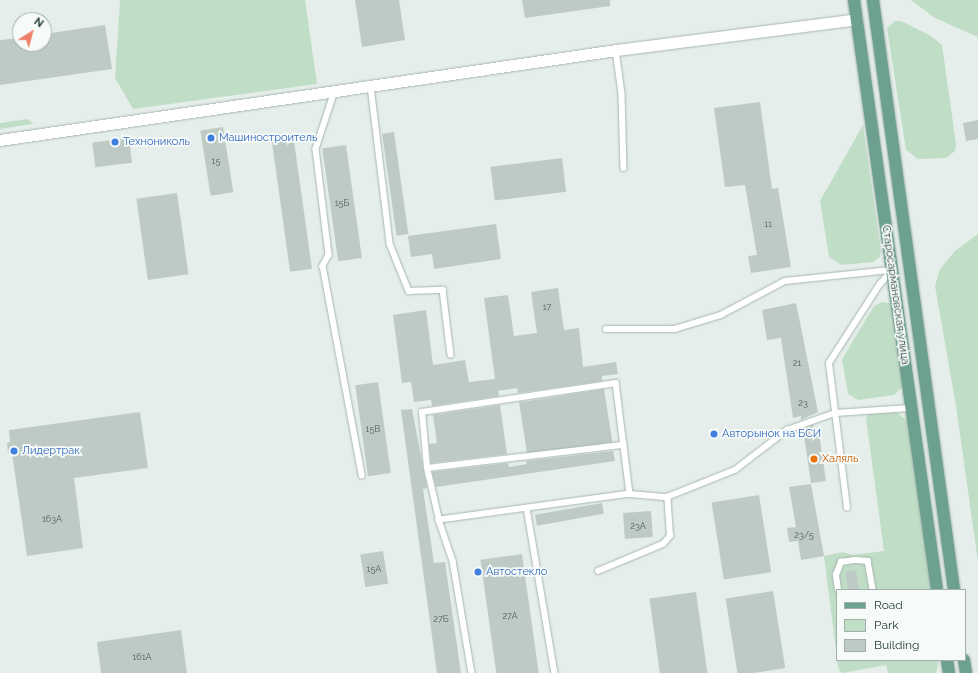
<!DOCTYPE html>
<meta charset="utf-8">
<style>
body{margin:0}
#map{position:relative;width:978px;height:673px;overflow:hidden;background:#e5eeea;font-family:Raleway,sans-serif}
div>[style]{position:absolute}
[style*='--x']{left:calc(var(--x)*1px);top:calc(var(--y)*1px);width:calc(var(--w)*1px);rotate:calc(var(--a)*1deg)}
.green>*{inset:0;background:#c0dec6}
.building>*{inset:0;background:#becbc5;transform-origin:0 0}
.roads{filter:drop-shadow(0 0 1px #a8b6b1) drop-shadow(0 0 1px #a8b6b1)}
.lane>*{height:5.5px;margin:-2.75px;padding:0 2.75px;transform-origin:2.75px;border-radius:2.75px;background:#fff}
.street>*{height:11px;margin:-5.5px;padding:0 5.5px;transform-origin:5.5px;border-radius:5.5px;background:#fff}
.primary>*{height:12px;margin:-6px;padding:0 6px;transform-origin:6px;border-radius:6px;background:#6ca190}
.dots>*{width:11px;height:11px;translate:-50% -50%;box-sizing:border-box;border:2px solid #f6faf8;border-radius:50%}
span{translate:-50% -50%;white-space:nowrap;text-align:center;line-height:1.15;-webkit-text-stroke:3.5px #f6faf8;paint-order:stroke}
.number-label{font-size:9px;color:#4b625a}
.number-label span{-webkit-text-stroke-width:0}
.shop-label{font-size:11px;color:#366cbe}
.left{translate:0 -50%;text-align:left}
.street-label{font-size:11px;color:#253f37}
.food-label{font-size:11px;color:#c56008}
.legend{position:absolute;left:836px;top:589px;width:130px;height:72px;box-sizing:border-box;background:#f6faf8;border:1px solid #a2afab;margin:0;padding:5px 7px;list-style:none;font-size:12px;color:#253f37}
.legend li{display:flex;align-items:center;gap:8px;height:20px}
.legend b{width:20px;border:1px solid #a2afab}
.north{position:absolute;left:12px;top:12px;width:40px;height:40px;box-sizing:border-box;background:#f6faf8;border:1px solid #a2afab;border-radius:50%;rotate:36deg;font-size:11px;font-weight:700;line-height:16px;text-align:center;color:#253f37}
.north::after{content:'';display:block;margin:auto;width:14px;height:18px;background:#ec7f66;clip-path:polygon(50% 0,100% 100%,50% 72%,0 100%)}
</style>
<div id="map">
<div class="green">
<div style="clip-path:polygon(120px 0,305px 0,317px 84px,133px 109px,115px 78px)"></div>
<div style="clip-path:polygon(911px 0,978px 0,978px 37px,935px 18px)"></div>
<div style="clip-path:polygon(895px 21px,901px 21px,931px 36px,942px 45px,956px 144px,955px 151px,946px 158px,918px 159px,906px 150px,887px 28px)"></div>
<div style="clip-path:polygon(28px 119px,33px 124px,0 129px,0 123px)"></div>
<div style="clip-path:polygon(863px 125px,881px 252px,880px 257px,873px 262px,841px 265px,829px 257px,820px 201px)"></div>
<div style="clip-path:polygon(978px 234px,978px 562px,956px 406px,935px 286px,940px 269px,955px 251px)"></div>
<div style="clip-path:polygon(882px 302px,889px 303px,895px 308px,903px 386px,894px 395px,858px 400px,848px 394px,842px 359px,874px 306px)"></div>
<div style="clip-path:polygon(896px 412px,910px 423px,931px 590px,837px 590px,837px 658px,824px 556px,843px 552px,852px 555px,884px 551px,866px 418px,868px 414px)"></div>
<div style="clip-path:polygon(837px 660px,939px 660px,936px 673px,888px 673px,886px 665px,842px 673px,839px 670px)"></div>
</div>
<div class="building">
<div style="clip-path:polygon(355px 0,399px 0,405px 40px,362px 47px)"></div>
<div style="clip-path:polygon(522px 0,610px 0,610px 6px,525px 18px)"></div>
<div style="clip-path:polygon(105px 25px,112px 69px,0 85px,0 40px,20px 38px,20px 44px,44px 44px,44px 34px)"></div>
<div style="clip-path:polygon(760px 102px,772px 189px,778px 188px,791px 267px,751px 273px,748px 256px,757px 255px,745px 185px,725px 187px,714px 108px)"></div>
<div style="clip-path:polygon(978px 120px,978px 139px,966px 141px,963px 123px)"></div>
<div style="left:223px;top:127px;width:66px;height:23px;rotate:81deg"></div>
<div style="left:394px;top:132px;width:103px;height:12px;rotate:82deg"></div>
<div style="left:293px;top:134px;width:136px;height:22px;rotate:82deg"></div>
<div style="left:129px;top:138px;width:25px;height:37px;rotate:83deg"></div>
<div style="left:346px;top:145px;width:114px;height:24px;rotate:82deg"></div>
<div style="left:562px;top:158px;width:34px;height:72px;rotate:83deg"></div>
<div style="left:177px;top:193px;width:82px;height:41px;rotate:82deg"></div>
<div style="clip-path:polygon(496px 224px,501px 259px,434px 269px,432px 254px,411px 257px,408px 236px)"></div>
<div style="clip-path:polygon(558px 288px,564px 330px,579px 328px,583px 367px,616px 362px,618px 374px,602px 376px,602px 381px,518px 393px,517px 388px,498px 391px,499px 396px,432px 406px,431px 400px,414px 402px,411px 382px,402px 383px,393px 315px,426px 310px,433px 365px,465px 360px,469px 382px,495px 379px,484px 298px,508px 295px,514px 336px,537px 333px,531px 292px)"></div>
<div style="clip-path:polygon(796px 303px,818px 412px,801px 420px,801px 416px,793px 418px,781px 338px,767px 340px,762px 310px)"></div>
<div style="left:378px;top:382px;width:92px;height:23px;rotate:82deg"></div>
<div style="left:604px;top:389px;width:54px;height:86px;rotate:81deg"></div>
<div style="clip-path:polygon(500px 405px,507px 454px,431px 463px,429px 444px,437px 443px,433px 415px)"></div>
<div style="clip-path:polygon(412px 409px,427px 488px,423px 489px,434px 563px,445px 562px,461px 673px,437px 673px,401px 410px)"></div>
<div style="clip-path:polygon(140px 412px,148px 468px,74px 478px,83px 548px,27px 556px,12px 453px,8px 453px,7px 443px,10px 442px,9px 430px)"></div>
<div style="clip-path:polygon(813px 425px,815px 433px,819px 433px,826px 481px,811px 483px,803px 429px)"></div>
<div style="clip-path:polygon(613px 451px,615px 461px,436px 487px,432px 472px,508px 463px,509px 467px,527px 464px,526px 461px)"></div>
<div style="clip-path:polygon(811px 484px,824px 556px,801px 560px,798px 541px,789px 542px,787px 528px,796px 527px,789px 487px)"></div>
<div style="left:759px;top:495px;width:78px;height:48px;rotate:81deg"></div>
<div style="left:602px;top:503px;width:11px;height:68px;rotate:80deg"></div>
<div style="left:651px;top:511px;width:26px;height:28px;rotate:86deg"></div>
<div style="left:383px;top:551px;width:33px;height:23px;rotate:81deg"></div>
<div style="left:522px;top:554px;width:120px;height:42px;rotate:82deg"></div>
<div style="left:856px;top:570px;width:20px;height:11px;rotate:81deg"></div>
<div style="left:773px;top:591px;width:78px;height:48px;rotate:81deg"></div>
<div style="left:696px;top:592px;width:82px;height:47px;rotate:82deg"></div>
<div style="clip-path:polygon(181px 630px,187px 673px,101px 673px,97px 642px)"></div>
</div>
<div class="roads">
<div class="lane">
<div style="--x:616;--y:50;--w:44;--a:82.2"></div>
<div style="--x:622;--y:94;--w:74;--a:88.5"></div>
<div style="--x:371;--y:86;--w:159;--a:83.1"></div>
<div style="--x:390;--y:244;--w:51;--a:68"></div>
<div style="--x:409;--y:291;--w:34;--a:-2"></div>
<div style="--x:443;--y:290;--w:65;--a:83"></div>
<div style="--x:335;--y:91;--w:61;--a:108.1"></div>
<div style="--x:316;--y:149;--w:107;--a:83"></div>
<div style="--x:329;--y:255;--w:13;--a:119"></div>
<div style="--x:323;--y:266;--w:213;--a:79.4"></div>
<div style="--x:606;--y:329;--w:69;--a:0"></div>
<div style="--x:675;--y:329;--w:48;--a:-16.9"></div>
<div style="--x:721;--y:315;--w:72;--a:-28"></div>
<div style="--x:785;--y:281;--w:108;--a:-5.9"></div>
<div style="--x:427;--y:468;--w:198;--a:-6.7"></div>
<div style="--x:630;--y:494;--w:37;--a:5"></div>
<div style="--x:667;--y:497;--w:73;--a:-21.7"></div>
<div style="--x:735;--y:470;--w:66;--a:-37.6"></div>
<div style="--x:787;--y:430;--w:51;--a:-19.5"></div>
<div style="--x:835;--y:413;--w:75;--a:-3.8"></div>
<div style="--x:527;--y:508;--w:167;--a:80.4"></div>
<div style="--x:847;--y:508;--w:146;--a:-97.1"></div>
<div style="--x:829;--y:363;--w:94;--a:-57.2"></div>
<div style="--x:880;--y:284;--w:18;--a:-49"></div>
<div style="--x:439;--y:520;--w:53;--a:-103"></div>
<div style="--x:427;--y:468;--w:56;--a:-95.1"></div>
<div style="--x:422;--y:412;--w:196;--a:-8.5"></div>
<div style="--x:616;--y:383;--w:112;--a:82.8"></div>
<div style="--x:630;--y:494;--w:193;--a:172.2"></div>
<div style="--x:439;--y:520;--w:43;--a:71.1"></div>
<div style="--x:453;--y:561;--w:114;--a:80.4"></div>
<div style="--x:598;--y:571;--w:70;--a:-22.6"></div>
<div style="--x:663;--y:544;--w:11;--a:-49"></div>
<div style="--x:670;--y:536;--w:39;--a:-94"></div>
<div style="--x:838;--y:590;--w:15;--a:-98"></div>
<div style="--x:836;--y:575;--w:14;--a:-69"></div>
<div style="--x:841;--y:562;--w:15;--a:-8"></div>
<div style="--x:856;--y:560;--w:12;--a:5"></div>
<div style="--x:868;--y:561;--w:29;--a:80"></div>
</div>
<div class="street">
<div style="--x:0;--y:140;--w:623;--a:-8.31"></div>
<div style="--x:616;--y:50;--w:243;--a:-7.3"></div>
</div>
<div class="primary">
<div style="--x:854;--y:0;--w:596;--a:81.99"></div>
<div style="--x:873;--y:0;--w:596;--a:82.18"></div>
<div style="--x:947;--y:660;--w:13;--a:81"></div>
<div style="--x:964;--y:660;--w:13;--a:81"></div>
</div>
</div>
<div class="dots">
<div style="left:211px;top:138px;background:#3f7fe0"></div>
<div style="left:115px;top:142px;background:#3f7fe0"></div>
<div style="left:714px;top:434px;background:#3f7fe0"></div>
<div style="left:14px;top:451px;background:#3f7fe0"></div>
<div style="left:814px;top:459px;background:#e8710a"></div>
<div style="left:478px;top:572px;background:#3f7fe0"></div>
</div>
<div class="number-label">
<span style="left:216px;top:161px">15</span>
<span style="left:342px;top:203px">15Б</span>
<span style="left:768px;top:224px">11</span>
<span style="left:547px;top:307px">17</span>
<span style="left:797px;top:363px">21</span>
<span style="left:803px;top:403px">23</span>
<span style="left:373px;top:429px">15В</span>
<span style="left:52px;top:519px">163А</span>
<span style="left:638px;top:526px">23А</span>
<span style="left:804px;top:535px">23/5</span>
<span style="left:374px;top:569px">15А</span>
<span style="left:510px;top:616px">27А</span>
<span style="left:441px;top:619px">27Б</span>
<span style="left:142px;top:657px">161А</span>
</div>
<div class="shop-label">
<span class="left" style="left:219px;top:138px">Машиностроитель</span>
<span class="left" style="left:123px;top:142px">Технониколь</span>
<span class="left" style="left:722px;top:434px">Авторынок на БСИ</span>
<span class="left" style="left:22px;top:451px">Лидертрак</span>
<span class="left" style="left:486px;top:572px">Автостекло</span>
</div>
<div class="street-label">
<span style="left:895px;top:295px;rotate:82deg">Старосармановская улица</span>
</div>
<div class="food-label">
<span class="left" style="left:822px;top:459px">Халяль</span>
</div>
<ul class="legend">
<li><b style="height:5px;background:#6ca190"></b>Road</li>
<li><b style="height:11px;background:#c0dec6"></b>Park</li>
<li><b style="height:11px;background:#becbc5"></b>Building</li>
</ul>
<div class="north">N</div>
</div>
